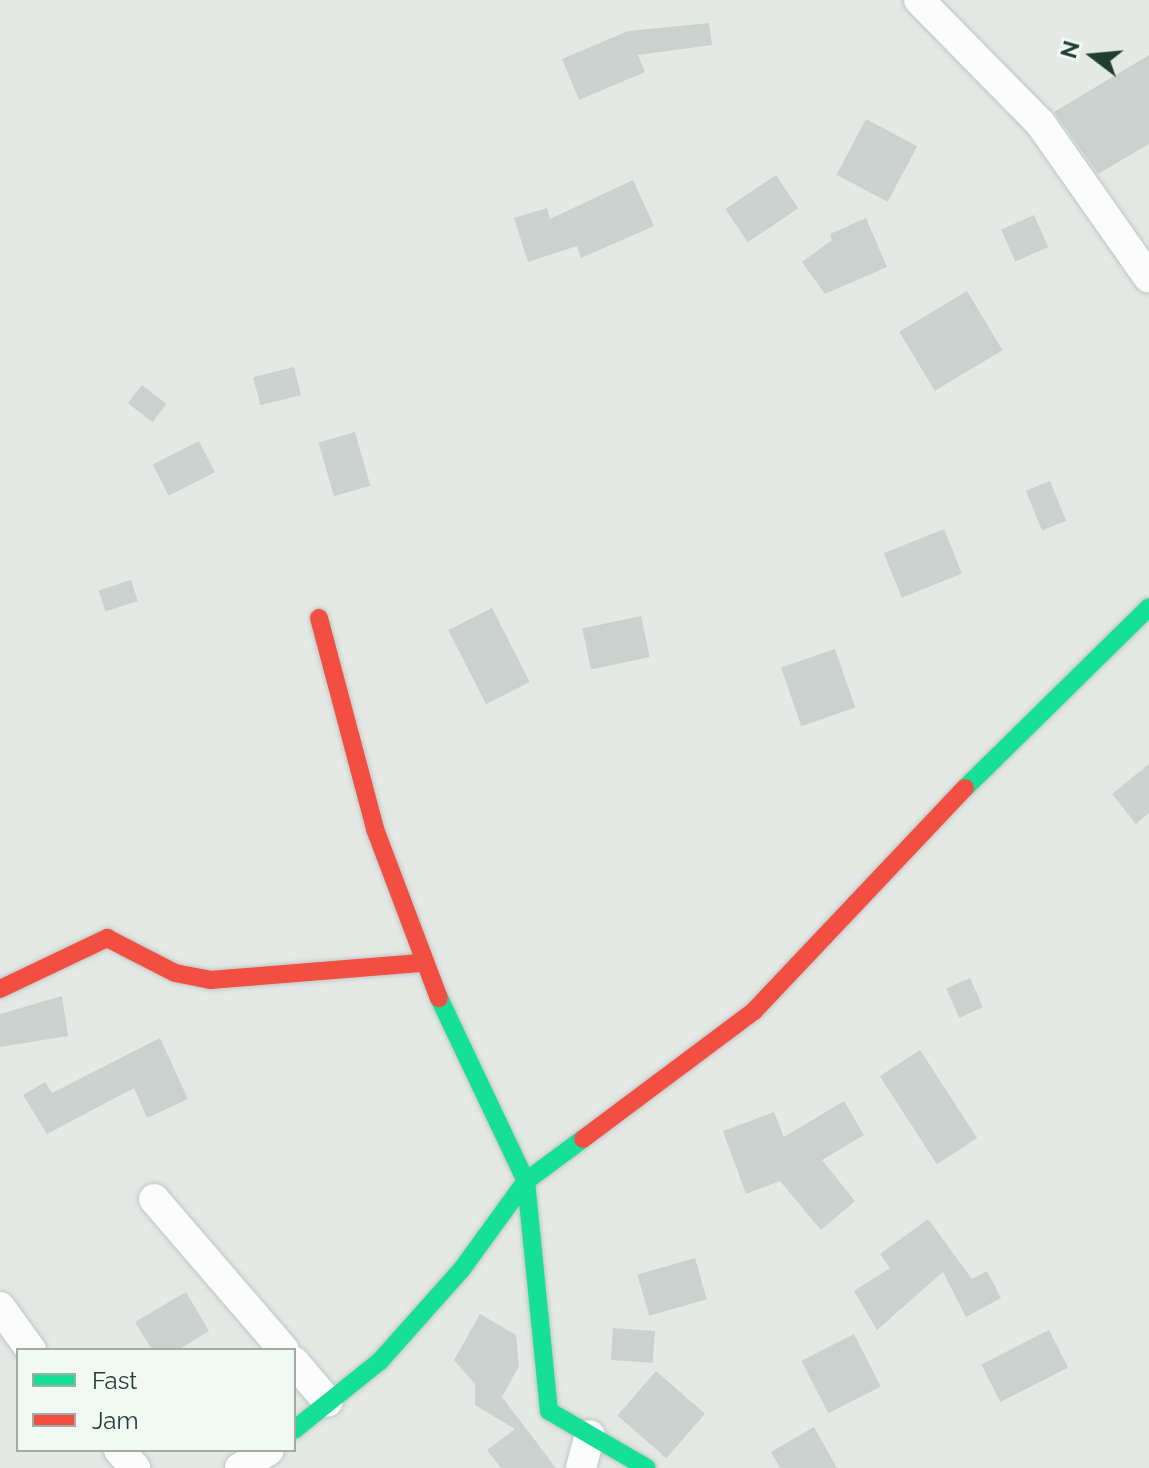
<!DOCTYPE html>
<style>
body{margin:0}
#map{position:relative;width:1149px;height:1468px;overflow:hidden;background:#e4e9e6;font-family:Raleway,sans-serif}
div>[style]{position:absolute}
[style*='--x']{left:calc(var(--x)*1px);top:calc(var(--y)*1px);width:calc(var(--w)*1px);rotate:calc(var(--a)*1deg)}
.building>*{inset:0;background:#cbd1ce;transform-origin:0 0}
.roads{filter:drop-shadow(0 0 2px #c1c6c3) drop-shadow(0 0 2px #c1c6c3)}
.street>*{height:30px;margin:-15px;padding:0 15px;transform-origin:15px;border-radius:15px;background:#fbfcfb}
.fast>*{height:18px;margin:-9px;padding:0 9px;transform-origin:9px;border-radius:9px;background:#16e098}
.jam>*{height:18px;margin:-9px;padding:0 9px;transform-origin:9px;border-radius:9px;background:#f24e42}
span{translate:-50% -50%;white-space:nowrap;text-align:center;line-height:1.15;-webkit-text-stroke:6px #f2f9f5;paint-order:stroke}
.legend{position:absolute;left:16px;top:1348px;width:280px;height:104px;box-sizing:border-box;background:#f2f9f5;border:2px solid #9eaea7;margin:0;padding:10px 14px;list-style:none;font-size:24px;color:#213e33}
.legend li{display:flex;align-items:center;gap:16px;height:40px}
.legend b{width:40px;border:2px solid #9eaea7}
.north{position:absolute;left:1053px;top:16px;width:80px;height:80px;-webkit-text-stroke:6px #f2f9f5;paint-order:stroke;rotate:286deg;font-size:22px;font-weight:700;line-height:32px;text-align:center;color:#213e33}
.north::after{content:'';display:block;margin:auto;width:28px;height:36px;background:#213e33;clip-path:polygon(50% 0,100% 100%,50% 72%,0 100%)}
</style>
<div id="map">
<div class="building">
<div style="clip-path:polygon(709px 23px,712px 45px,638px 55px,645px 72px,579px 100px,562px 59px,628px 31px)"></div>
<div style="clip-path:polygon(1149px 55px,1149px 144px,1098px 174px,1054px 112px)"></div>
<div style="left:866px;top:119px;width:58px;height:63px;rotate:28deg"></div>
<div style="left:776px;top:175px;width:40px;height:61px;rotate:56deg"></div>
<div style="clip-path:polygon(633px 180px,654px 226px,581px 258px,577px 246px,528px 262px,514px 218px,547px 208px,550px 219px)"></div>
<div style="left:1034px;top:215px;width:35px;height:36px;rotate:66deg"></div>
<div style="clip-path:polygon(866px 218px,887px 267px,825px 294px,802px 262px,832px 240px,830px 234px)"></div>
<div style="left:967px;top:291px;width:69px;height:79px;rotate:59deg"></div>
<div style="left:294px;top:367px;width:29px;height:42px;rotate:76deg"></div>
<div style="left:142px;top:385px;width:31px;height:23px;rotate:38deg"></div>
<div style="left:355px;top:432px;width:56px;height:38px;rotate:74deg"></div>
<div style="left:199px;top:441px;width:35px;height:52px;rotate:63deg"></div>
<div style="left:1050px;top:481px;width:43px;height:26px;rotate:68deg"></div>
<div style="left:944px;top:529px;width:48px;height:65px;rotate:68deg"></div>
<div style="left:131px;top:580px;width:22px;height:34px;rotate:72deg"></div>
<div style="left:492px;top:608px;width:83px;height:49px;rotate:63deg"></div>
<div style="left:641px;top:616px;width:42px;height:60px;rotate:78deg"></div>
<div style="left:835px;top:649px;width:62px;height:57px;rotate:71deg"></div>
<div style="clip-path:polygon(1149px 764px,1149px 813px,1136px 824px,1112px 794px)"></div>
<div style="left:970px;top:978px;width:32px;height:26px;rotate:66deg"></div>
<div style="clip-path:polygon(62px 996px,68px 1036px,0 1047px,0 1014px)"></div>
<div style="clip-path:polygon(160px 1038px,188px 1099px,147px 1118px,134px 1088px,47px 1134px,23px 1095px,45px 1082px,52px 1093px)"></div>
<div style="left:920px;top:1050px;width:105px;height:48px;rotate:57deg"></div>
<div style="clip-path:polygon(844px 1101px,864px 1135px,822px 1160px,855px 1201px,821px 1230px,780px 1181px,746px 1194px,723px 1131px,774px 1112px,784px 1137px)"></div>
<div style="clip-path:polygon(928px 1219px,972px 1279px,987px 1271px,1001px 1298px,966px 1317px,943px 1272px,877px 1330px,854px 1291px,890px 1268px,880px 1254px)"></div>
<div style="left:695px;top:1258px;width:43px;height:60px;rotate:74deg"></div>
<div style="clip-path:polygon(186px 1292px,209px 1331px,178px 1350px,152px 1350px,135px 1322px)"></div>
<div style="clip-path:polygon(480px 1314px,516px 1335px,519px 1366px,502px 1397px,556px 1468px,501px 1468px,487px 1450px,515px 1429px,475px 1405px,475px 1384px,454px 1360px)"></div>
<div style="left:613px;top:1328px;width:42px;height:32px;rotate:4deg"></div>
<div style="left:1049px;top:1330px;width:42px;height:76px;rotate:63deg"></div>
<div style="left:854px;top:1334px;width:59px;height:59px;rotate:63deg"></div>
<div style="left:656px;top:1371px;width:65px;height:59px;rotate:41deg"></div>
<div style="clip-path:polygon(814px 1427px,837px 1468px,780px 1468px,771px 1452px)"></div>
</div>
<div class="roads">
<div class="street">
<div style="--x:919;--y:0;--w:173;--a:45.5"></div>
<div style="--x:1040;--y:123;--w:189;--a:54.9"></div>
<div style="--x:154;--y:1199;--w:199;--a:49.3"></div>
<div style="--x:0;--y:1307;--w:53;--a:54.2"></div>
<div style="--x:294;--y:1362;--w:52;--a:49.6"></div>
<div style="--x:119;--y:1450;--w:24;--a:48"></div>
<div style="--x:240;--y:1468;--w:34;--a:-32"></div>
<div style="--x:581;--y:1468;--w:34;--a:-75"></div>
</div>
<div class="fast">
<div style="--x:965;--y:788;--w:258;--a:-44.5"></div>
<div style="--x:439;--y:998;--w:203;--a:64.6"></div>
<div style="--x:526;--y:1181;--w:231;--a:84.3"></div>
<div style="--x:549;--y:1411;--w:113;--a:30.2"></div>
<div style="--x:294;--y:1430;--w:110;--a:-38.7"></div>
<div style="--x:380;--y:1361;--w:123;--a:-48.3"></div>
<div style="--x:462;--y:1269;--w:109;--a:-54"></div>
<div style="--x:526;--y:1181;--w:71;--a:-36.4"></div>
</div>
<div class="jam">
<div style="--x:319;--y:618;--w:218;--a:75.1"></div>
<div style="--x:375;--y:829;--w:181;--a:69.3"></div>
<div style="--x:0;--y:989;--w:119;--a:-25.5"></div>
<div style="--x:107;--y:938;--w:76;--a:27.2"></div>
<div style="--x:175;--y:973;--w:36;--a:11"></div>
<div style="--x:210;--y:980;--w:214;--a:-4.6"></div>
<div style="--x:583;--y:1139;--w:214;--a:-36.8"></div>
<div style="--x:754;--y:1011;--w:307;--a:-46.6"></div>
</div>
</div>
<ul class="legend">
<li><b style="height:10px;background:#16e098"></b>Fast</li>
<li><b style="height:10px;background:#f24e42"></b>Jam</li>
</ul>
<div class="north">N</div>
</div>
